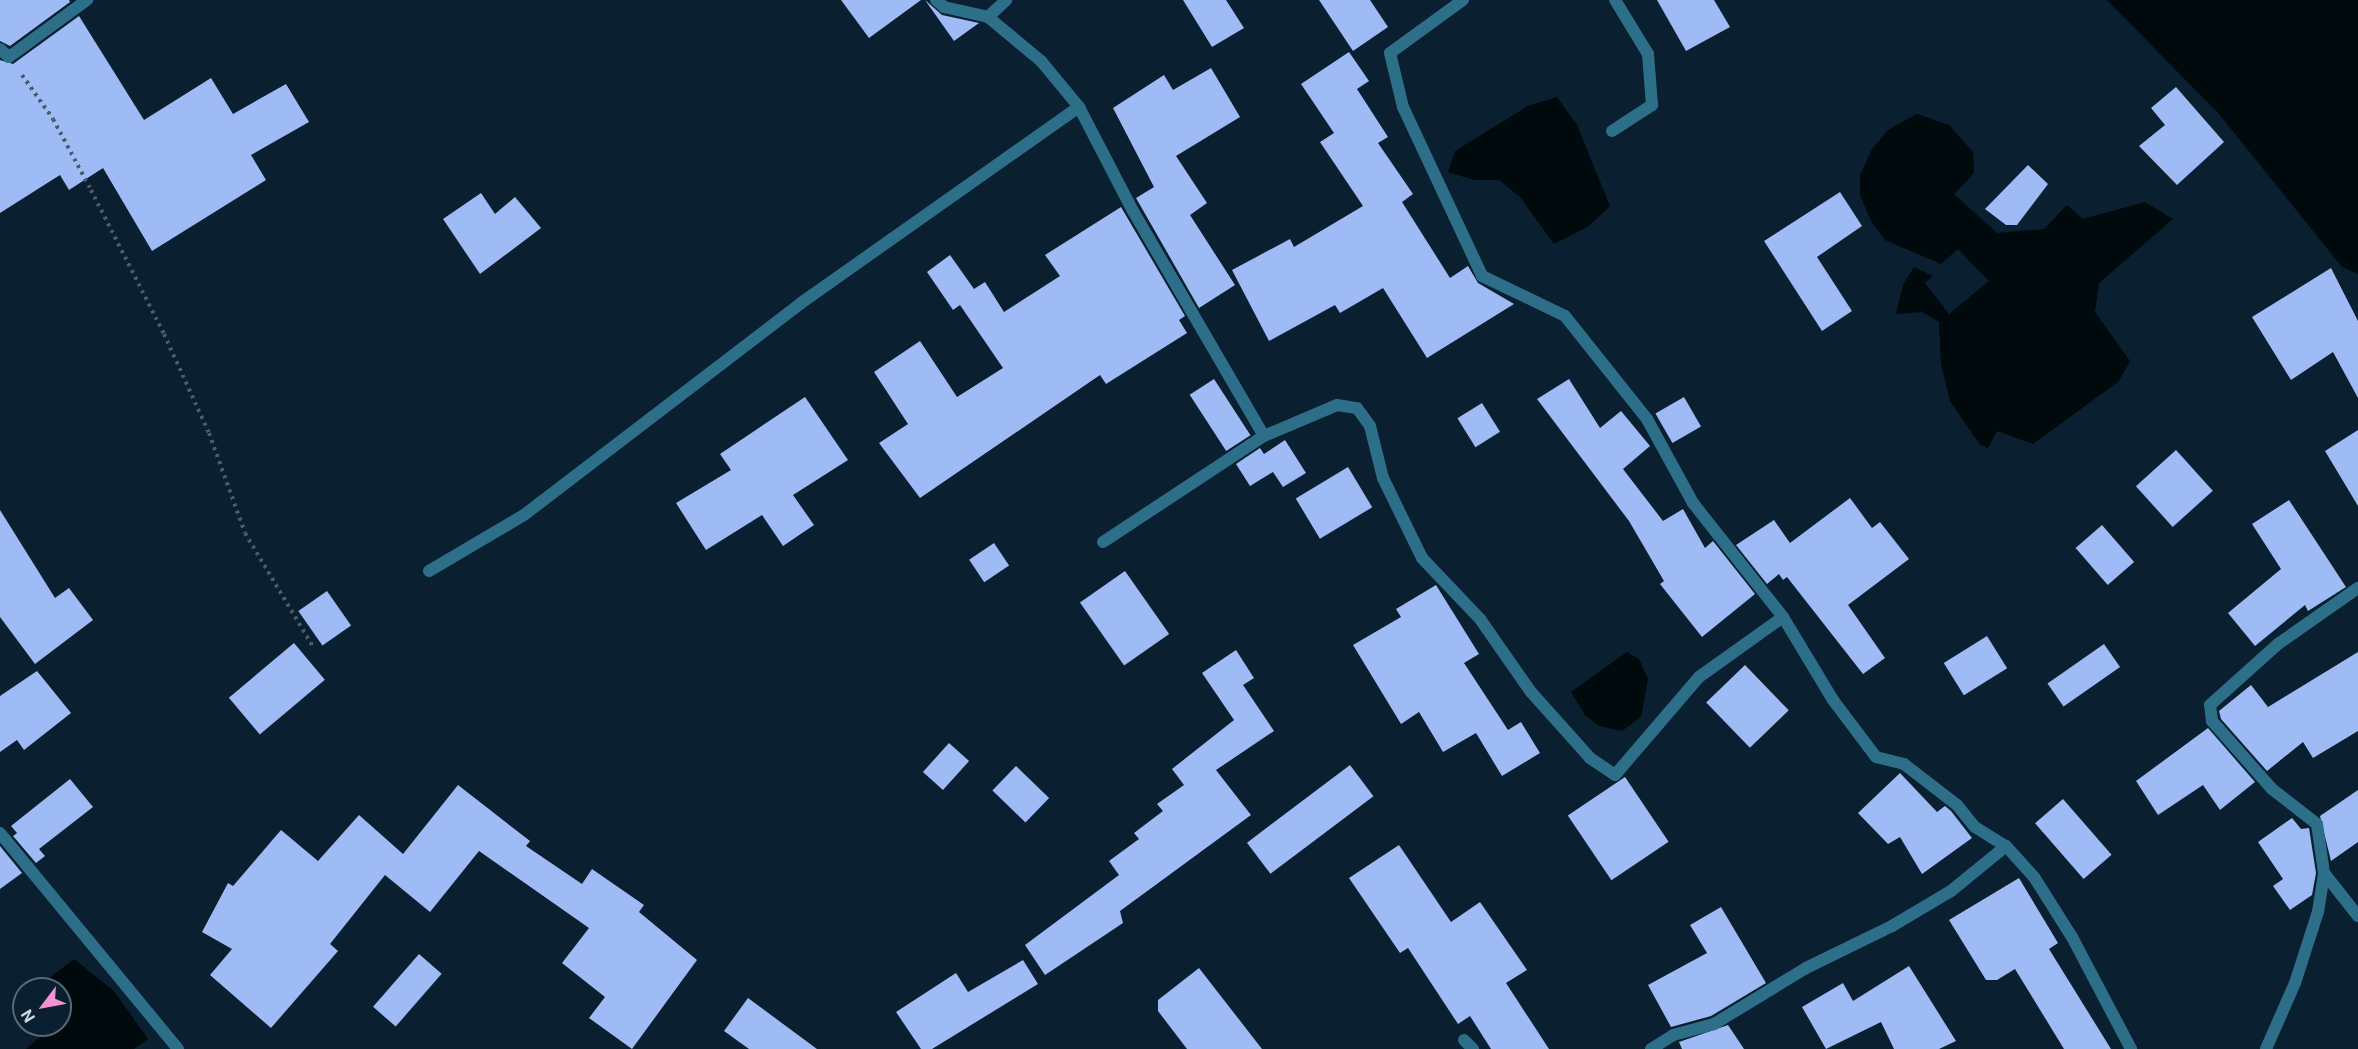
<!DOCTYPE html>
<style>
body{margin:0}
#map{position:relative;width:2358px;height:1049px;overflow:hidden;background:#0a1f30;font-family:Roboto,sans-serif}
div>[style]{position:absolute}
[style*='--x']{left:calc(var(--x)*1px);top:calc(var(--y)*1px);width:calc(var(--w)*1px);rotate:calc(var(--a)*1deg)}
.water>*{inset:0;background:#00090b}
.building>*{inset:0;background:#9ebbf5;transform-origin:0 0}
.path>*{height:4px;margin-top:-2px;transform-origin:0;background:repeating-linear-gradient(90deg,#4a5c6b 0 3px,transparent 0 7.5px)}
.minor>*{height:12px;margin:-6px;padding:0 6px;transform-origin:6px;border-radius:6px;background:#2d6f88}
span{translate:-50% -50%;white-space:nowrap;text-align:center;line-height:1.15;-webkit-text-stroke:6px #0a1f30;paint-order:stroke}
.north{position:absolute;left:12px;top:977px;width:60px;height:60px;box-sizing:border-box;background:#0a1f30;border:2px solid #576977;border-radius:50%;rotate:238deg;font-size:16px;font-weight:700;line-height:24px;text-align:center;color:#cad7e2}
.north::after{content:'';display:block;margin:auto;width:21px;height:27px;background:#f391d5;clip-path:polygon(50% 0,100% 100%,50% 72%,0 100%)}
</style>
<div id="map">
<div class="water">
<div style="clip-path:polygon(2107px 0,2358px 0,2358px 274px,2342px 267px,2219px 114px)"></div>
<div style="clip-path:polygon(1557px 97px,1577px 125px,1610px 206px,1589px 226px,1554px 244px,1520px 197px,1499px 180px,1474px 180px,1448px 172px,1455px 151px,1528px 106px)"></div>
<div style="clip-path:polygon(1917px 114px,1949px 125px,1973px 152px,1974px 173px,1954px 194px,1997px 233px,2044px 229px,2067px 205px,2083px 219px,2145px 202px,2173px 219px,2099px 283px,2095px 312px,2130px 361px,2118px 382px,2033px 444px,1997px 431px,1988px 448px,1980px 445px,1950px 401px,1941px 364px,1939px 322px,1922px 312px,1896px 314px,1903px 285px,1914px 267px,1933px 276px,1925px 283px,1949px 314px,1989px 281px,1958px 249px,1941px 264px,1885px 240px,1871px 221px,1860px 195px,1860px 175px,1872px 149px,1888px 130px)"></div>
<div style="clip-path:polygon(1627px 652px,1639px 659px,1648px 679px,1641px 717px,1622px 731px,1599px 726px,1585px 715px,1571px 692px)"></div>
<div style="clip-path:polygon(74px 959px,114px 991px,148px 1039px,134px 1049px,26px 1049px,53px 1025px,60px 1025px,69px 1011px,60px 1001px,60px 989px,49px 989px,43px 983px)"></div>
</div>
<div class="building">
<div style="clip-path:polygon(0 0,69px 0,70px 2px,10px 46px,0 41px)"></div>
<div style="clip-path:polygon(841px 0,921px 0,869px 38px)"></div>
<div style="clip-path:polygon(925px 0,942px 15px,979px 23px,954px 41px)"></div>
<div style="clip-path:polygon(1183px 0,1226px 0,1244px 28px,1212px 47px)"></div>
<div style="clip-path:polygon(1319px 0,1370px 0,1388px 27px,1353px 51px)"></div>
<div style="clip-path:polygon(1657px 0,1714px 0,1730px 27px,1686px 51px)"></div>
<div style="clip-path:polygon(79px 16px,144px 120px,211px 78px,233px 114px,286px 84px,309px 122px,251px 155px,266px 180px,152px 251px,103px 168px,69px 190px,60px 175px,0 213px,0 60px,13px 64px)"></div>
<div style="clip-path:polygon(1349px 52px,1369px 81px,1357px 89px,1388px 137px,1378px 143px,1413px 194px,1402px 202px,1450px 278px,1468px 266px,1478px 283px,1514px 304px,1427px 358px,1383px 288px,1340px 313px,1335px 305px,1269px 341px,1232px 270px,1290px 239px,1294px 247px,1363px 206px,1320px 142px,1334px 133px,1301px 84px)"></div>
<div style="clip-path:polygon(1211px 68px,1240px 117px,1176px 156px,1207px 203px,1190px 215px,1235px 285px,1199px 308px,1136px 198px,1154px 187px,1113px 108px,1164px 75px,1173px 90px)"></div>
<div style="clip-path:polygon(2176px 87px,2224px 142px,2177px 185px,2139px 146px,2165px 125px,2151px 108px)"></div>
<div style="clip-path:polygon(2028px 165px,2048px 184px,2017px 225px,2006px 225px,1985px 209px)"></div>
<div style="clip-path:polygon(1840px 192px,1862px 226px,1817px 257px,1852px 311px,1822px 331px,1764px 241px)"></div>
<div style="clip-path:polygon(481px 193px,495px 214px,515px 197px,541px 228px,480px 274px,443px 219px)"></div>
<div style="clip-path:polygon(1121px 207px,1185px 316px,1179px 320px,1187px 333px,1106px 384px,1100px 375px,920px 498px,879px 443px,908px 424px,874px 372px,920px 341px,957px 397px,1003px 368px,960px 305px,953px 310px,927px 272px,950px 255px,974px 289px,985px 282px,1004px 312px,1060px 276px,1045px 255px)"></div>
<div style="clip-path:polygon(2331px 268px,2358px 321px,2358px 398px,2333px 352px,2291px 380px,2252px 317px)"></div>
<div style="left:1214px;top:379px;width:67px;height:29px;rotate:57deg"></div>
<div style="clip-path:polygon(1569px 379px,1600px 428px,1621px 411px,1650px 446px,1623px 469px,1663px 521px,1683px 509px,1705px 548px,1713px 541px,1755px 594px,1702px 637px,1660px 584px,1664px 581px,1629px 521px,1537px 399px)"></div>
<div style="clip-path:polygon(805px 397px,848px 460px,793px 495px,814px 525px,783px 546px,762px 515px,706px 550px,676px 503px,731px 470px,720px 454px)"></div>
<div style="left:1684px;top:397px;width:34px;height:33px;rotate:60deg"></div>
<div style="left:1482px;top:403px;width:34px;height:29px;rotate:58deg"></div>
<div style="clip-path:polygon(2358px 430px,2358px 506px,2325px 451px)"></div>
<div style="clip-path:polygon(1285px 440px,1306px 473px,1283px 487px,1273px 472px,1250px 486px,1236px 464px,1260px 448px,1264px 454px)"></div>
<div style="left:2176px;top:450px;width:55px;height:54px;rotate:48deg"></div>
<div style="left:1348px;top:467px;width:47px;height:61px;rotate:59deg"></div>
<div style="clip-path:polygon(1850px 498px,1872px 528px,1880px 522px,1909px 559px,1848px 605px,1885px 658px,1863px 674px,1787px 577px,1783px 580px,1779px 574px,1767px 584px,1736px 545px,1774px 520px,1790px 543px)"></div>
<div style="clip-path:polygon(2289px 500px,2346px 587px,2308px 611px,2305px 605px,2255px 646px,2228px 613px,2281px 569px,2252px 524px)"></div>
<div style="clip-path:polygon(0 510px,55px 598px,69px 588px,93px 620px,35px 664px,0 617px)"></div>
<div style="left:2102px;top:525px;width:49px;height:35px;rotate:49deg"></div>
<div style="left:994px;top:543px;width:27px;height:30px;rotate:56deg"></div>
<div style="left:1125px;top:571px;width:77px;height:55px;rotate:55deg"></div>
<div style="clip-path:polygon(1436px 585px,1479px 654px,1464px 663px,1508px 730px,1521px 722px,1540px 753px,1502px 776px,1476px 733px,1443px 752px,1419px 712px,1401px 724px,1353px 645px,1401px 617px,1396px 609px)"></div>
<div style="left:327px;top:591px;width:42px;height:35px;rotate:55deg"></div>
<div style="left:1987px;top:636px;width:38px;height:51px;rotate:58deg"></div>
<div style="left:294px;top:643px;width:48px;height:85px;rotate:50deg"></div>
<div style="left:2104px;top:644px;width:28px;height:69px;rotate:55deg"></div>
<div style="clip-path:polygon(1236px 650px,1254px 678px,1243px 685px,1274px 731px,1216px 770px,1251px 815px,1120px 911px,1123px 923px,1045px 975px,1025px 945px,1119px 875px,1109px 861px,1139px 839px,1134px 833px,1163px 811px,1157px 804px,1184px 785px,1172px 769px,1234px 720px,1202px 673px)"></div>
<div style="clip-path:polygon(2358px 652px,2358px 731px,2313px 758px,2303px 742px,2267px 771px,2221px 719px,2219px 711px,2251px 685px,2268px 707px)"></div>
<div style="left:1745px;top:665px;width:63px;height:54px;rotate:46deg"></div>
<div style="clip-path:polygon(37px 671px,71px 713px,24px 750px,17px 740px,0 752px,0 696px)"></div>
<div style="clip-path:polygon(2208px 728px,2255px 782px,2220px 810px,2203px 785px,2158px 815px,2136px 781px)"></div>
<div style="left:949px;top:743px;width:27px;height:39px;rotate:42deg"></div>
<div style="left:1350px;top:765px;width:39px;height:129px;rotate:53deg"></div>
<div style="left:1016px;top:766px;width:46px;height:34px;rotate:44deg"></div>
<div style="clip-path:polygon(1900px 773px,1937px 812px,1945px 806px,1951px 811px,1972px 838px,1922px 874px,1900px 837px,1888px 844px,1858px 813px)"></div>
<div style="left:1625px;top:777px;width:78px;height:69px;rotate:56deg"></div>
<div style="clip-path:polygon(70px 779px,93px 807px,39px 849px,45px 856px,36px 863px,13px 836px,17px 833px,11px 826px)"></div>
<div style="clip-path:polygon(458px 785px,530px 841px,526px 846px,582px 884px,592px 869px,644px 905px,639px 912px,697px 960px,632px 1049px,589px 1018px,605px 997px,562px 963px,589px 928px,479px 851px,430px 912px,385px 875px,330px 944px,338px 951px,271px 1028px,210px 975px,232px 949px,202px 932px,228px 883px,233px 886px,281px 830px,318px 861px,359px 815px,403px 854px)"></div>
<div style="clip-path:polygon(2358px 790px,2358px 842px,2331px 861px,2320px 816px)"></div>
<div style="left:2063px;top:799px;width:74px;height:37px;rotate:49deg"></div>
<div style="clip-path:polygon(2292px 818px,2301px 829px,2309px 828px,2316px 873px,2312px 895px,2290px 910px,2273px 886px,2283px 879px,2258px 842px)"></div>
<div style="clip-path:polygon(1399px 845px,1451px 922px,1480px 902px,1527px 970px,1506px 983px,1549px 1049px,1491px 1049px,1470px 1016px,1458px 1024px,1408px 948px,1400px 953px,1349px 878px)"></div>
<div style="clip-path:polygon(0 846px,22px 873px,0 889px)"></div>
<div style="clip-path:polygon(2019px 878px,2058px 943px,2049px 949px,2111px 1049px,2064px 1049px,2015px 969px,1997px 980px,1986px 980px,1949px 920px)"></div>
<div style="clip-path:polygon(1721px 907px,1766px 983px,1711px 1016px,1671px 1027px,1648px 985px,1707px 953px,1690px 925px)"></div>
<div style="left:419px;top:954px;width:30px;height:70px;rotate:41deg"></div>
<div style="clip-path:polygon(1023px 960px,1038px 984px,932px 1049px,921px 1049px,896px 1012px,956px 973px,968px 992px)"></div>
<div style="clip-path:polygon(1909px 966px,1956px 1041px,1939px 1049px,1894px 1049px,1881px 1022px,1826px 1049px,1802px 1007px,1843px 983px,1853px 1001px)"></div>
<div style="clip-path:polygon(1199px 968px,1262px 1049px,1187px 1049px,1158px 1011px,1158px 1000px)"></div>
<div style="clip-path:polygon(748px 998px,817px 1049px,749px 1049px,724px 1031px)"></div>
<div style="clip-path:polygon(1728px 1025px,1744px 1049px,1682px 1049px,1679px 1042px)"></div>
</div>
<div class="path">
<div style="--x:22;--y:75;--w:54;--a:54.8"></div>
<div style="--x:53;--y:119;--w:81;--a:61.8"></div>
<div style="--x:91;--y:190;--w:161;--a:63.1"></div>
<div style="--x:164;--y:334;--w:109;--a:65.6"></div>
<div style="--x:209;--y:433;--w:106;--a:70.2"></div>
<div style="--x:245;--y:533;--w:131;--a:59.1"></div>
</div>
<div class="minor">
<div style="--x:936;--y:0;--w:11;--a:41"></div>
<div style="--x:944;--y:7;--w:45;--a:12.8"></div>
<div style="--x:988;--y:17;--w:69;--a:39.7"></div>
<div style="--x:1041;--y:61;--w:60;--a:50.4"></div>
<div style="--x:1079;--y:107;--w:117;--a:62.6"></div>
<div style="--x:1133;--y:211;--w:260;--a:59.8"></div>
<div style="--x:1264;--y:436;--w:79;--a:-23"></div>
<div style="--x:1337;--y:405;--w:20;--a:9"></div>
<div style="--x:1357;--y:408;--w:22;--a:54"></div>
<div style="--x:1370;--y:426;--w:54;--a:76"></div>
<div style="--x:1383;--y:478;--w:89;--a:64"></div>
<div style="--x:1422;--y:558;--w:84;--a:46.4"></div>
<div style="--x:1480;--y:619;--w:89;--a:55.1"></div>
<div style="--x:1531;--y:692;--w:89;--a:48.2"></div>
<div style="--x:1590;--y:758;--w:30;--a:34"></div>
<div style="--x:1615;--y:775;--w:129;--a:-49.4"></div>
<div style="--x:1699;--y:677;--w:103;--a:-35.5"></div>
<div style="--x:1783;--y:617;--w:97;--a:58.9"></div>
<div style="--x:1833;--y:700;--w:71;--a:53"></div>
<div style="--x:1876;--y:757;--w:29;--a:14"></div>
<div style="--x:1904;--y:764;--w:67;--a:37.7"></div>
<div style="--x:1957;--y:805;--w:28;--a:51"></div>
<div style="--x:1975;--y:827;--w:36;--a:32"></div>
<div style="--x:2006;--y:846;--w:42;--a:47.9"></div>
<div style="--x:2034;--y:877;--w:71;--a:57.7"></div>
<div style="--x:2072;--y:937;--w:127;--a:62.2"></div>
<div style="--x:1463;--y:0;--w:90;--a:144"></div>
<div style="--x:1390;--y:53;--w:56;--a:76.5"></div>
<div style="--x:1403;--y:107;--w:187;--a:64.9"></div>
<div style="--x:1482;--y:276;--w:92;--a:25.7"></div>
<div style="--x:1565;--y:316;--w:132;--a:51.5"></div>
<div style="--x:1647;--y:419;--w:96;--a:61.3"></div>
<div style="--x:1693;--y:503;--w:145;--a:51.7"></div>
<div style="--x:988;--y:17;--w:25;--a:-43"></div>
<div style="--x:0;--y:49;--w:12;--a:42"></div>
<div style="--x:9;--y:57;--w:97;--a:-36.2"></div>
<div style="--x:1612;--y:131;--w:48;--a:-33"></div>
<div style="--x:1652;--y:105;--w:51;--a:-94.5"></div>
<div style="--x:1648;--y:54;--w:63;--a:-121.4"></div>
<div style="--x:1103;--y:542;--w:193;--a:-33.4"></div>
<div style="--x:429;--y:571;--w:110;--a:-30.5"></div>
<div style="--x:524;--y:515;--w:349;--a:-37.4"></div>
<div style="--x:801;--y:303;--w:340;--a:-35.2"></div>
<div style="--x:0;--y:833;--w:280;--a:50.5"></div>
<div style="--x:2324;--y:873;--w:49;--a:-98.1"></div>
<div style="--x:2317;--y:824;--w:57;--a:-142.1"></div>
<div style="--x:2272;--y:789;--w:91;--a:-131.4"></div>
<div style="--x:2212;--y:721;--w:16;--a:-97"></div>
<div style="--x:2210;--y:705;--w:91;--a:-41.9"></div>
<div style="--x:2278;--y:644;--w:98;--a:-35"></div>
<div style="--x:1464;--y:1040;--w:13;--a:45"></div>
<div style="--x:1651;--y:1049;--w:26;--a:-32"></div>
<div style="--x:1673;--y:1035;--w:42;--a:-15"></div>
<div style="--x:1714;--y:1024;--w:108;--a:-31.3"></div>
<div style="--x:1806;--y:968;--w:96;--a:-26"></div>
<div style="--x:1892;--y:926;--w:69;--a:-30.7"></div>
<div style="--x:1951;--y:891;--w:71;--a:-39.3"></div>
<div style="--x:2266;--y:1049;--w:72;--a:-66.3"></div>
<div style="--x:2295;--y:983;--w:75;--a:-72.1"></div>
<div style="--x:2318;--y:912;--w:39;--a:-81"></div>
<div style="--x:2324;--y:873;--w:55;--a:51.7"></div>
</div>
<div class="north">N</div>
</div>
